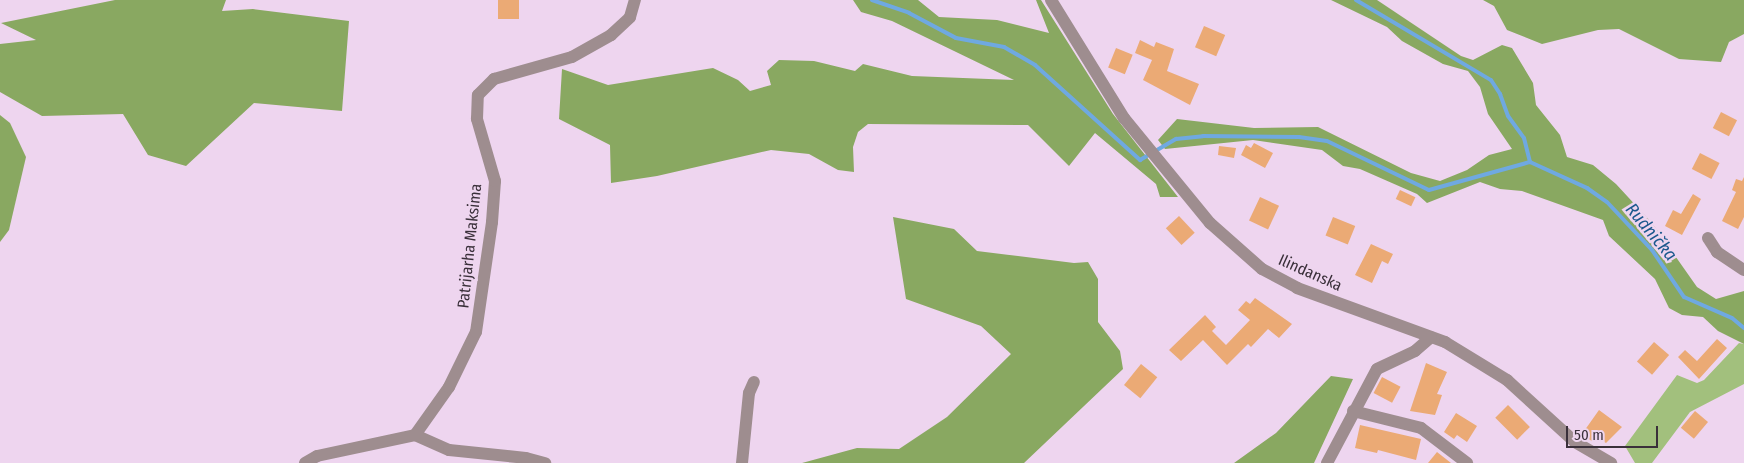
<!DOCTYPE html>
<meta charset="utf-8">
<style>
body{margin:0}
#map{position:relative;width:1744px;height:463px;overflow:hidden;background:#eed5ef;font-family:"Fira Sans Condensed",sans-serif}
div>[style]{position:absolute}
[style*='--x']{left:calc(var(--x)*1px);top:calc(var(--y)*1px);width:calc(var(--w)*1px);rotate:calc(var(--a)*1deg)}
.green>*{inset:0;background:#a2c07d}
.forest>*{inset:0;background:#89a861}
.stream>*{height:4px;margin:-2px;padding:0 2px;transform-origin:2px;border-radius:2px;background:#6fa9e1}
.building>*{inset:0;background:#ebaa75;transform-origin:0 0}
.minor>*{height:12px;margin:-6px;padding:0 6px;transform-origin:6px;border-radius:6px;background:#9e8d8f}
span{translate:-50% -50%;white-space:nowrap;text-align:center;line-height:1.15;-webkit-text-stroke:5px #eed5ef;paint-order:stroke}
.street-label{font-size:16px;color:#3a303a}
.water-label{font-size:18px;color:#1b588d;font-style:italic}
.scale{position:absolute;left:1566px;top:426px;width:92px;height:22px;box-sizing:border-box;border:2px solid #3a303a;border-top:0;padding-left:6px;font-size:15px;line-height:18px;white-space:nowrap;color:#3a303a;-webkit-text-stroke:4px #eed5ef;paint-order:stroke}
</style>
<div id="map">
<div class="green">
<div style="clip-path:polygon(1739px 343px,1744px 344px,1744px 384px,1690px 412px,1652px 463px,1635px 463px,1625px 446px,1677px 375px,1697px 383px,1704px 380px)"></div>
</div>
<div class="forest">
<div style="clip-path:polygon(115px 0,226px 0,222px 11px,253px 9px,349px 21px,342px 111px,254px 103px,186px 166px,148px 155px,123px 114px,42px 116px,0 92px,0 44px,36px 40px,1px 23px)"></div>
<div style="clip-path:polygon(853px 0,918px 0,939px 17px,997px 20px,1049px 33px,1036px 0,1041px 0,1113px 114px,1178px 197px,1160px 197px,1156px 184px,1095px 133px,1069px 166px,1028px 125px,868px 124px,858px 132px,853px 147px,854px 172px,838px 170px,809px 154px,771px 150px,657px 176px,611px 183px,610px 145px,559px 119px,562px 69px,608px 85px,713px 68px,738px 80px,750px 91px,771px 85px,767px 71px,779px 60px,814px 61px,855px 71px,863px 64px,912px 76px,1014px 80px,892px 21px,861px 12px)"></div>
<div style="clip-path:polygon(1331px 0,1377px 0,1461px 56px,1473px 60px,1502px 45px,1512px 48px,1533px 83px,1536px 105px,1560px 135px,1567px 157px,1593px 165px,1616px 184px,1652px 223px,1697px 287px,1716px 299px,1744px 291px,1744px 344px,1718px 331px,1703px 317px,1682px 315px,1669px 308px,1655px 279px,1609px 236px,1603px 220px,1522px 191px,1500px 189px,1480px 182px,1427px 203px,1417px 194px,1360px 169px,1343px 166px,1322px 150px,1253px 140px,1165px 149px,1158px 140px,1177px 119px,1254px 128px,1318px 127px,1411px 173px,1440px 181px,1467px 170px,1489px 155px,1512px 149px,1488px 114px,1480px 87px,1468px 71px,1443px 64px,1402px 41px,1387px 27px)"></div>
<div style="clip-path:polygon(1483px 0,1744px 0,1744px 34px,1729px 42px,1721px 62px,1679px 59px,1619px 29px,1598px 30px,1542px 44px,1507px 30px,1494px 6px)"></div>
<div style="clip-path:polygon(0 115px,10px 123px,26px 157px,9px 230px,0 242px)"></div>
<div style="clip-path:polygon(893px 217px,954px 229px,977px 251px,1074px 263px,1088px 262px,1098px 279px,1098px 322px,1120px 351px,1123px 369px,1024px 463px,802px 463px,857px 448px,899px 449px,947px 417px,1011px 354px,981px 326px,906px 299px)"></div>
<div style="clip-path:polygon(1331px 376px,1353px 379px,1314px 463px,1234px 463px,1276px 433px)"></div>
</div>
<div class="stream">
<div style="--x:872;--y:0;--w:39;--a:19"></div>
<div style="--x:909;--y:13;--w:53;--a:28"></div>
<div style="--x:956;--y:38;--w:49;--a:10.6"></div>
<div style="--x:1004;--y:47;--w:36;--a:30"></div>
<div style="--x:1035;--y:65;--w:142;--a:42.1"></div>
<div style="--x:1140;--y:160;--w:42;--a:-30.3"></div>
<div style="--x:1176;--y:139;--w:27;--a:-6"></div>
<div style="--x:1203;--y:136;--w:96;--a:0.6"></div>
<div style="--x:1299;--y:137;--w:28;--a:8"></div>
<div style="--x:1327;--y:141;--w:113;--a:25.7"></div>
<div style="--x:1429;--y:190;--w:105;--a:-15.5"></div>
<div style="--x:1356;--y:0;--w:157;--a:30.7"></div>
<div style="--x:1491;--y:80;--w:17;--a:57"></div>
<div style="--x:1500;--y:94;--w:23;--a:70"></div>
<div style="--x:1508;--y:116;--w:27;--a:54"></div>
<div style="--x:1524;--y:138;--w:25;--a:76"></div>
<div style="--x:1530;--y:162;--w:63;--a:24.5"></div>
<div style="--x:1587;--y:188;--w:24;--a:35"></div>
<div style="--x:1607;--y:202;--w:66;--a:46.8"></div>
<div style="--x:1652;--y:250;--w:57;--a:55.8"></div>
<div style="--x:1684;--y:297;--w:52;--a:23.6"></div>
<div style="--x:1732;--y:318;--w:16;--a:40"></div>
</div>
<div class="building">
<div style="left:498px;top:0;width:21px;height:19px"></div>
<div style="left:1204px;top:26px;width:23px;height:23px;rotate:23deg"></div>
<div style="clip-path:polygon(1140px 40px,1154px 47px,1156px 42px,1174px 49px,1167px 71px,1199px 84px,1190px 105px,1143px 80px,1152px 60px,1135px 53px)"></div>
<div style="left:1116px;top:48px;width:18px;height:21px;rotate:22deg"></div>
<div style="left:1721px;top:112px;width:18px;height:18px;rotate:27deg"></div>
<div style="clip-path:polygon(1254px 143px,1273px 153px,1265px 168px,1241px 155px,1246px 145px,1251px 148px)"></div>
<div style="clip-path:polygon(1219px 146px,1236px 148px,1234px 158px,1218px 155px)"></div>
<div style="left:1700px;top:153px;width:22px;height:18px;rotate:27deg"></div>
<div style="clip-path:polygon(1744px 177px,1744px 217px,1738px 229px,1722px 221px,1736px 192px,1732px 190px,1736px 179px,1742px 181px)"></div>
<div style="left:1400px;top:190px;width:17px;height:10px;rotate:25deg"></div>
<div style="clip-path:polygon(1693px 194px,1701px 199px,1682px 235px,1665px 226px,1673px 210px,1681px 214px)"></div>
<div style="left:1260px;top:197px;width:21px;height:26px;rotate:25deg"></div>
<div style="left:1179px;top:216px;width:23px;height:18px;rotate:47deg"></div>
<div style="left:1333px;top:217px;width:24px;height:20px;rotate:22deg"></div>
<div style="clip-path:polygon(1371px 244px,1393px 254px,1388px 264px,1382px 261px,1372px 283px,1355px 275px)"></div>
<div style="clip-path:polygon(1255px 298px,1292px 324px,1279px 338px,1268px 329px,1251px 347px,1248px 344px,1227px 365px,1203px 340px,1181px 361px,1169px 350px,1205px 315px,1216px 327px,1212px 331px,1226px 345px,1250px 320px,1238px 310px,1246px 301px,1250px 304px)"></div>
<div style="clip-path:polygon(1717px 339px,1727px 348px,1699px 379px,1678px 357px,1685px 350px,1697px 361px)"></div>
<div style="left:1654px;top:342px;width:20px;height:26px;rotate:41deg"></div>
<div style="clip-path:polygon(1426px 363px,1447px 372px,1437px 394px,1442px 395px,1435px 415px,1410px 411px)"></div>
<div style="left:1141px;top:364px;width:21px;height:27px;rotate:39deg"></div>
<div style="left:1382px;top:377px;width:21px;height:18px;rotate:28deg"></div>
<div style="left:1508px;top:405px;width:31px;height:18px;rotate:45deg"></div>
<div style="clip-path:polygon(1599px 410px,1622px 427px,1606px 443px,1597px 437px,1593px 442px,1582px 434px)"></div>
<div style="left:1695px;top:411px;width:17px;height:22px;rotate:40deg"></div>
<div style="clip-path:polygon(1456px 413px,1477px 426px,1467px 442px,1457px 435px,1454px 439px,1444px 432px)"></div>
<div style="clip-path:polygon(1360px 425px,1421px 439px,1416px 460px,1378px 450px,1377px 453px,1355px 448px)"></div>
<div style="clip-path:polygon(1437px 452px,1451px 463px,1428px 463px)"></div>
</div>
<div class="minor">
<div style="--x:1051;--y:0;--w:139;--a:58.3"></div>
<div style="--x:1124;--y:118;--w:136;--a:50.7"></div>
<div style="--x:1210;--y:223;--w:69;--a:41.5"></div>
<div style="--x:1262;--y:269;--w:40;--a:28"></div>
<div style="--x:1297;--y:288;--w:158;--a:20"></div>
<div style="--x:1445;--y:342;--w:73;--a:31.5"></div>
<div style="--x:1507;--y:380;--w:92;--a:42.4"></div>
<div style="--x:1575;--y:442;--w:42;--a:30.3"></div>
<div style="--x:1708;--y:238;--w:17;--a:57"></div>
<div style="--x:1717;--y:252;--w:32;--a:34"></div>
<div style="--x:1353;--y:411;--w:70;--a:14"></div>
<div style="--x:1421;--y:428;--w:58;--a:37.3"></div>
<div style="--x:415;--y:435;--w:37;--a:24"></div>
<div style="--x:449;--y:450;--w:77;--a:5.9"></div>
<div style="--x:526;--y:458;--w:20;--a:15"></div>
<div style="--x:305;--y:463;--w:14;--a:-30"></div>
<div style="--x:317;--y:456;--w:100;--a:-12.1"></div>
<div style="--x:415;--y:435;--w:59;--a:-54.7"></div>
<div style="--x:449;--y:387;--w:61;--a:-63.9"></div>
<div style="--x:476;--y:332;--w:111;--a:-81.7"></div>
<div style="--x:492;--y:222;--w:41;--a:-85.8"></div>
<div style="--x:495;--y:181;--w:65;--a:-106.2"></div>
<div style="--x:477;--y:119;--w:24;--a:-88"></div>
<div style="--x:478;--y:95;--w:23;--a:-45"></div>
<div style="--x:494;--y:79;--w:81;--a:-15.8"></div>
<div style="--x:572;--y:57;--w:45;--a:-29.4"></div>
<div style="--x:611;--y:35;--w:26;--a:-43"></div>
<div style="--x:630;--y:17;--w:18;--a:-74"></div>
<div style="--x:742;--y:463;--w:70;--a:-84.3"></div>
<div style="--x:749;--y:393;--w:12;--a:-66"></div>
<div style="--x:1327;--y:463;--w:106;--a:-62"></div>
<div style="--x:1377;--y:369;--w:42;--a:-25.3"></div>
<div style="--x:1415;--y:351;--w:21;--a:-41"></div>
</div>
<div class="street-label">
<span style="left:470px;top:246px;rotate:-84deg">Patrijarha Maksima</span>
<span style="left:1310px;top:273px;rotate:24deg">Ilindanska</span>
</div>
<div class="water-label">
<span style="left:1651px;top:232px;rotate:50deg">Rudnička</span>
</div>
<div class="scale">50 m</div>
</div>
